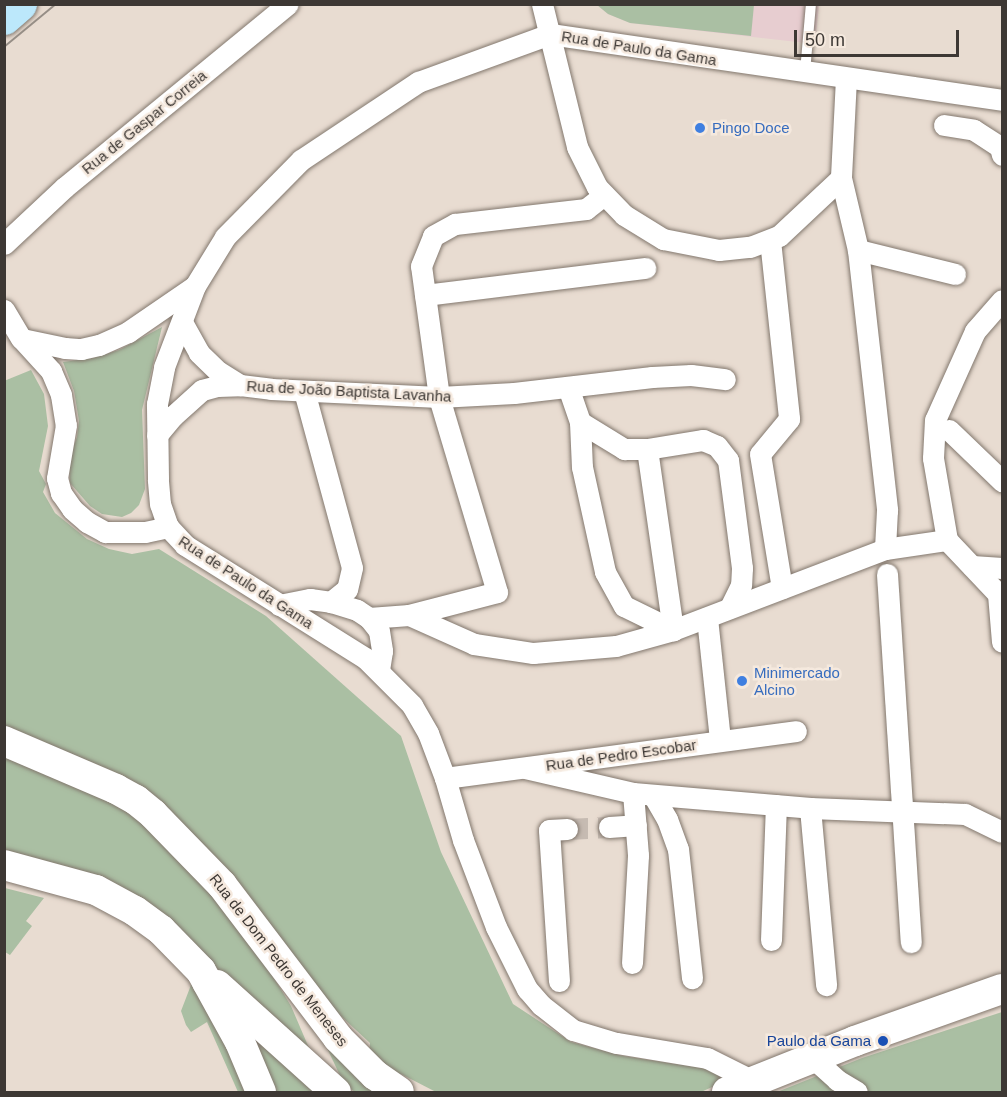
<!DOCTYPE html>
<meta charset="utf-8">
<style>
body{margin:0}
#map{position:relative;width:1007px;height:1097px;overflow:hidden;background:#e8dcd1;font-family:Arial,sans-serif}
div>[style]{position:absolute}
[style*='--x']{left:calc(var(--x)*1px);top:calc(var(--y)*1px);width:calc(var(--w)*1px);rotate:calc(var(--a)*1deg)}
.industrial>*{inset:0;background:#e7cdd0}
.green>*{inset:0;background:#aabfa3}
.street-tunnel>*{height:21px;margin-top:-10.5px;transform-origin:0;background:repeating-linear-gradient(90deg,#c6bbb2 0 21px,transparent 0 31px)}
.roads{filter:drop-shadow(0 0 2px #82776d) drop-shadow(0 0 2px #82776d)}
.lane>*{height:10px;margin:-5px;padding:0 5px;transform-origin:5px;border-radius:5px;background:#fff}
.street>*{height:21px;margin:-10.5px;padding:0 10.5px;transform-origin:10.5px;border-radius:10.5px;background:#fff}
.secondary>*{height:30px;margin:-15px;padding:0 15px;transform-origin:15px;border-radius:15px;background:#fff}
.primary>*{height:33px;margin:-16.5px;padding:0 16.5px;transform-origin:16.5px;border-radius:16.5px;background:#bce8fb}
.tram>*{height:1.5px;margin:-0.75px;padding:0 0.75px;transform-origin:0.75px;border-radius:0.75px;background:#968e86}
.dots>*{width:16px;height:16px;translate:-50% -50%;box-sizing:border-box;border:3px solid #f5e9de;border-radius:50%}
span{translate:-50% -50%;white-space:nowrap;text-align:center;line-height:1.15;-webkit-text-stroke:5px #f5e9de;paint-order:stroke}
.street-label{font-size:15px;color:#3d3834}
.shop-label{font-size:15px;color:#366cbe}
.left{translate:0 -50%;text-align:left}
.transit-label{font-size:15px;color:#164399}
.right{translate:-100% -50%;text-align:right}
.frame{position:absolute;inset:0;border:6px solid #3d3834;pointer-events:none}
.scale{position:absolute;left:794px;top:30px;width:165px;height:27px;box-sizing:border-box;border:3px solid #3d3834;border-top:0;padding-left:8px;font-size:18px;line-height:21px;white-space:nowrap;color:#3d3834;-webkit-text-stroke:4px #f5e9de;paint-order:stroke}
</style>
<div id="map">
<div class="industrial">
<div style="clip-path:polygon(597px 5px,819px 5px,815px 44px,630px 23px,608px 14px)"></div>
</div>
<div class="green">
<div style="clip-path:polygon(597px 5px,754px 5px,751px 36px,630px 23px,608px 14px)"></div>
<div style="clip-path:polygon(162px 327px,142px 410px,145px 489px,139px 505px,131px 513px,122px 517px,102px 514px,90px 506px,70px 483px,69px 459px,77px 437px,79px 421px,74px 391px,63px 362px,93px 358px,119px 350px)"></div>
<div style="clip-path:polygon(31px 370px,44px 394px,48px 426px,39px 471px,46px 484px,43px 492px,55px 513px,87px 539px,109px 549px,132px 554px,159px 549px,266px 616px,401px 736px,441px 852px,513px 1004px,571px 1042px,623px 1056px,715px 1070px,721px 1075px,721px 1083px,701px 1092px,436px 1092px,401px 1074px,394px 1075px,369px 1054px,370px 1043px,329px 1005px,236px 880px,4px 727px,4px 381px)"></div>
<div style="clip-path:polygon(4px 757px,76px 784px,131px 812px,215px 897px,263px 960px,291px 1006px,315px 1062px,166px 923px,5px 853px)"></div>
<div style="clip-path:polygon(5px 888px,44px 898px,26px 921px,32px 926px,10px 955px,5px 952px)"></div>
<div style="clip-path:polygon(195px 983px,252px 1092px,238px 1092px,207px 1022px,191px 1032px,186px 1025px,181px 1011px,191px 985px)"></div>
<div style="clip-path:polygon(1002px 1012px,1002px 1092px,777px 1092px,862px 1058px)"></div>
<div style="clip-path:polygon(232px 1016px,328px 1092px,264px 1092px)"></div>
<div style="clip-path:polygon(318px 1029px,382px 1092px,355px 1092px,344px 1084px)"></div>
</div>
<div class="street-tunnel">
<div style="--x:567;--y:829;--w:42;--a:-2.7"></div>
</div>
<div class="roads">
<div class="lane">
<div style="--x:805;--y:72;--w:68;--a:-85"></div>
</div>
<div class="street">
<div style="--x:542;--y:4;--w:147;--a:76.2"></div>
<div style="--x:577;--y:147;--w:45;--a:63.4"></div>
<div style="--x:597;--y:187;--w:39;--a:46"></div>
<div style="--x:624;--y:215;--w:46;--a:31.6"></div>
<div style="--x:663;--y:239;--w:57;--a:11.1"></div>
<div style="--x:719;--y:250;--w:31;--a:-6"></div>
<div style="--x:750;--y:247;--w:31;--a:-21"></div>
<div style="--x:779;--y:236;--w:85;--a:-43.1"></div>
<div style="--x:846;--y:78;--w:100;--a:92.9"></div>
<div style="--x:841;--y:178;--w:74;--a:76.7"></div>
<div style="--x:858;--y:250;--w:262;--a:83.6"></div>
<div style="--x:887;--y:510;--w:39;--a:93"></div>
<div style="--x:944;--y:125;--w:30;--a:9"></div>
<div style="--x:974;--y:130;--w:31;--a:33"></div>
<div style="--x:1000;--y:147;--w:8;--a:76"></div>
<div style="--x:770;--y:240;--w:180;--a:83.9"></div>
<div style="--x:789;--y:419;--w:45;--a:129.6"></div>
<div style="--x:760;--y:454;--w:136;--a:80.7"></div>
<div style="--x:4;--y:244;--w:83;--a:-43.1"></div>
<div style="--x:65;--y:187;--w:288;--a:-39.4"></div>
<div style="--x:858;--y:250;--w:100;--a:13.9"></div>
<div style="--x:425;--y:295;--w:222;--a:-7"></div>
<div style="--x:4;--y:310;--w:33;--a:59"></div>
<div style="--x:21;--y:338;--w:45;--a:47.7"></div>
<div style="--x:51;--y:371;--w:26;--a:67"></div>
<div style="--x:61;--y:395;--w:30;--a:81"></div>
<div style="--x:66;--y:425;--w:54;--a:99.6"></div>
<div style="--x:57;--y:478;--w:16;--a:75"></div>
<div style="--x:61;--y:493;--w:19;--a:55"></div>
<div style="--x:72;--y:509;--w:20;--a:41"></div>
<div style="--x:87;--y:522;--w:21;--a:29"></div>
<div style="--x:105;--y:532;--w:40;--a:0"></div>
<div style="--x:145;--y:532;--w:24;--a:-12"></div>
<div style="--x:182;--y:322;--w:35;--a:61"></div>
<div style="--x:199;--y:353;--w:28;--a:44"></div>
<div style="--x:219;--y:372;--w:25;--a:32"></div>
<div style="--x:240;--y:385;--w:31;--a:7"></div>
<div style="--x:271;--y:389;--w:168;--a:2.7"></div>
<div style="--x:439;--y:397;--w:75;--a:-3.1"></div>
<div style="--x:514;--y:393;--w:139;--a:-6.6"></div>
<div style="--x:652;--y:377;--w:39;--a:-3"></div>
<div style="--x:691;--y:375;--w:34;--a:7"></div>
<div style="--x:22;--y:339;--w:44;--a:11.8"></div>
<div style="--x:65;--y:348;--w:16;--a:4"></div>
<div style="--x:81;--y:349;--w:18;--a:-13"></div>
<div style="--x:99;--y:345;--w:32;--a:-24"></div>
<div style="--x:128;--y:332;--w:81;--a:-34.5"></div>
<div style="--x:568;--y:387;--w:37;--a:71"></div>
<div style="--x:580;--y:422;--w:52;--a:31.5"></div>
<div style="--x:624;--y:449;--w:23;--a:0"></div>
<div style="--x:647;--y:449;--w:183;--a:81.8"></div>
<div style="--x:304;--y:391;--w:183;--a:74.8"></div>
<div style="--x:352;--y:568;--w:22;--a:103"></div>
<div style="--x:347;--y:589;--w:21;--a:141"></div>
<div style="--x:580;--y:422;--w:45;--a:87.5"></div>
<div style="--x:582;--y:467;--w:107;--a:77.6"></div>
<div style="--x:605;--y:572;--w:39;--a:61"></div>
<div style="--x:624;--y:606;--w:55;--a:26.1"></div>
<div style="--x:949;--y:430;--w:74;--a:43.9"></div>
<div style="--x:157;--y:435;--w:25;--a:-50"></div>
<div style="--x:173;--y:416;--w:39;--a:-42"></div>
<div style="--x:202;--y:390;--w:16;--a:-15"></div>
<div style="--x:217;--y:386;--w:23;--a:-2"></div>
<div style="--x:647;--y:449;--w:57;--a:-9.1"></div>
<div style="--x:703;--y:440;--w:15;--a:23"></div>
<div style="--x:717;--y:446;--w:18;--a:52"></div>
<div style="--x:728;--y:460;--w:109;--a:82.6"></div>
<div style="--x:742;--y:568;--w:17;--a:93"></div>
<div style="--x:741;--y:585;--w:25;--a:116"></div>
<div style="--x:947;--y:540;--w:83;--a:-99.7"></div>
<div style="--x:933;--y:458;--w:38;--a:-87"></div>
<div style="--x:935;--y:420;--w:98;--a:-65.8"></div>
<div style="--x:975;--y:331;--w:41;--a:-48.9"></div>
<div style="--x:972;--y:566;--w:30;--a:4"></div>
<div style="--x:887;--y:574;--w:369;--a:86.3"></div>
<div style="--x:279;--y:605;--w:32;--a:-11"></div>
<div style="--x:310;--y:599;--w:21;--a:8"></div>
<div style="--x:331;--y:602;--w:27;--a:17"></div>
<div style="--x:357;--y:610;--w:14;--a:34"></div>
<div style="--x:369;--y:618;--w:16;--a:52"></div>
<div style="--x:379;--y:631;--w:20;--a:81"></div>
<div style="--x:382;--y:651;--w:20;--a:99"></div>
<div style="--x:409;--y:615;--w:71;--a:24"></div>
<div style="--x:474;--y:644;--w:60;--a:8.7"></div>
<div style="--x:533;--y:653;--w:83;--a:-4.8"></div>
<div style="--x:616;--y:646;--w:59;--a:-15.7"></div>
<div style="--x:673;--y:630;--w:227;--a:-20.9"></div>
<div style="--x:885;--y:549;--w:63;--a:-8.3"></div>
<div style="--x:947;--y:540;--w:74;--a:46.6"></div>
<div style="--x:998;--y:594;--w:48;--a:85.2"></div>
<div style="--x:369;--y:618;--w:40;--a:-4.3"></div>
<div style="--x:409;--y:615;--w:91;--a:-14.6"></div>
<div style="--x:497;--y:592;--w:203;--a:-106.6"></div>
<div style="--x:439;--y:397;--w:132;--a:-97.8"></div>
<div style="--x:421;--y:266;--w:32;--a:-68"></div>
<div style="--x:433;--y:236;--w:25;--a:-29"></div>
<div style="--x:455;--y:224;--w:132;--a:-6.5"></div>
<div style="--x:586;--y:209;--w:23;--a:-38"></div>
<div style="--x:707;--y:618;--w:123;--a:83.9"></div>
<div style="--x:525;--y:768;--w:111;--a:13"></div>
<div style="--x:633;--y:793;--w:178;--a:4.8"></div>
<div style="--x:810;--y:808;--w:155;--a:2.2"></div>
<div style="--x:965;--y:814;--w:41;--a:25.9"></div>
<div style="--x:445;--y:778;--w:354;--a:-7.6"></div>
<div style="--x:653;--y:795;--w:28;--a:60"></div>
<div style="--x:667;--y:819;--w:32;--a:70"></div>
<div style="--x:678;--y:849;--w:130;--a:83.8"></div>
<div style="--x:810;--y:808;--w:178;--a:84.8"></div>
<div style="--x:609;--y:827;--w:27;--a:-4"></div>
<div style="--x:771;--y:940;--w:135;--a:-87.9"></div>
<div style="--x:632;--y:963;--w:108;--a:-86.8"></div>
<div style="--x:638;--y:855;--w:62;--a:-94.6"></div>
<div style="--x:559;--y:981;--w:151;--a:-93.8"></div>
<div style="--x:549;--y:830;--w:18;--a:-3"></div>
<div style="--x:814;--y:1059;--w:31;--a:42"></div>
<div style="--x:837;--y:1080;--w:23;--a:31"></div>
<div style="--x:753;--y:1081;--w:51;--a:-153.4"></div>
<div style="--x:707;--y:1058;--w:92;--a:-170.6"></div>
<div style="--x:616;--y:1043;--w:45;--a:-163.2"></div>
<div style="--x:573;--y:1030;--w:41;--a:-142"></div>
<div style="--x:541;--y:1005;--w:21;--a:-131"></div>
<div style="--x:527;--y:989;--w:69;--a:-116.6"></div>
<div style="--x:496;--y:927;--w:93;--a:-110.8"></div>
<div style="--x:463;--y:840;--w:65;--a:-106.2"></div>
<div style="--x:445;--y:778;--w:48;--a:-110.7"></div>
<div style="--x:428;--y:733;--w:32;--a:-120"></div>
<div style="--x:412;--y:705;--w:66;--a:-135"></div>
<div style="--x:365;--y:658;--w:213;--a:-147.9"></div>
<div style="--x:185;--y:545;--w:25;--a:-133"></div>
<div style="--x:168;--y:527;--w:24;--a:-109"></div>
<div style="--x:160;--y:504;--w:25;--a:-95"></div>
<div style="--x:158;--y:479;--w:75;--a:-90.8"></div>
<div style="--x:157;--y:404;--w:38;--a:-79"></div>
<div style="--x:164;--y:367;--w:87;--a:-69.1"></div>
<div style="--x:195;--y:286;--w:57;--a:-58.5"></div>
<div style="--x:225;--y:237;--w:108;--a:-45.4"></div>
<div style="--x:301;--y:160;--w:141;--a:-33.7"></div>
<div style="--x:418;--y:82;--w:140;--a:-20"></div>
<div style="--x:550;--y:34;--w:457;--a:8.3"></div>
</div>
<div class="secondary">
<div style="--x:4;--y:741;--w:122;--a:23.2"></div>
<div style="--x:116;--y:789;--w:23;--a:29"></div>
<div style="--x:136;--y:800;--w:22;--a:39"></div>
<div style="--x:153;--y:814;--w:99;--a:45.8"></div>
<div style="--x:222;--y:885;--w:192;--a:52.8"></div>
<div style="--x:338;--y:1038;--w:52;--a:45"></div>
<div style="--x:375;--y:1075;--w:29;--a:35"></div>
<div style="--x:4;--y:865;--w:95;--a:15.2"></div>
<div style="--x:96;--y:890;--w:44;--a:28.3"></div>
<div style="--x:135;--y:911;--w:32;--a:36"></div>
<div style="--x:161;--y:930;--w:57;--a:45.7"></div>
<div style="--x:201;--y:971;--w:13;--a:61"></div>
<div style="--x:207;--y:982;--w:68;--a:61.2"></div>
<div style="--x:240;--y:1042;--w:54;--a:67.2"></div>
<div style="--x:217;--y:985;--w:160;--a:42"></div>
<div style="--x:727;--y:1092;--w:138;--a:-21.7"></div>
<div style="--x:855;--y:1041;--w:156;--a:-19.5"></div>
</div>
<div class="primary">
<div style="--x:4;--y:18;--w:21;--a:-41"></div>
</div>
</div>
<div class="tram">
<div style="--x:4;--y:47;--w:67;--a:-39.6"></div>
</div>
<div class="dots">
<div style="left:700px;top:128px;background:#3f7fe0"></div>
<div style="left:742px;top:681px;background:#3f7fe0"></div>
<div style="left:883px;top:1041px;background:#1a4fb4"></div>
</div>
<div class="street-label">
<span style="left:639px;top:48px;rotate:9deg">Rua de Paulo da Gama</span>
<span style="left:144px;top:122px;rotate:-39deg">Rua de Gaspar Correia</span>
<span style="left:349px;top:391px;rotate:3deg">Rua de João Baptista Lavanha</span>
<span style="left:246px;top:582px;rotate:33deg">Rua de Paulo da Gama</span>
<span style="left:621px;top:755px;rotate:-8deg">Rua de Pedro Escobar</span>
<span style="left:279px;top:960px;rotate:52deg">Rua de Dom Pedro de Meneses</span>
</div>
<div class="shop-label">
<span class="left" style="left:712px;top:128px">Pingo Doce</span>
<span class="left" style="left:754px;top:681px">Minimercado<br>Alcino</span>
</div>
<div class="transit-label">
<span class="right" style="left:871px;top:1041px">Paulo da Gama</span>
</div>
<div class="frame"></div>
<div class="scale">50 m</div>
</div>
